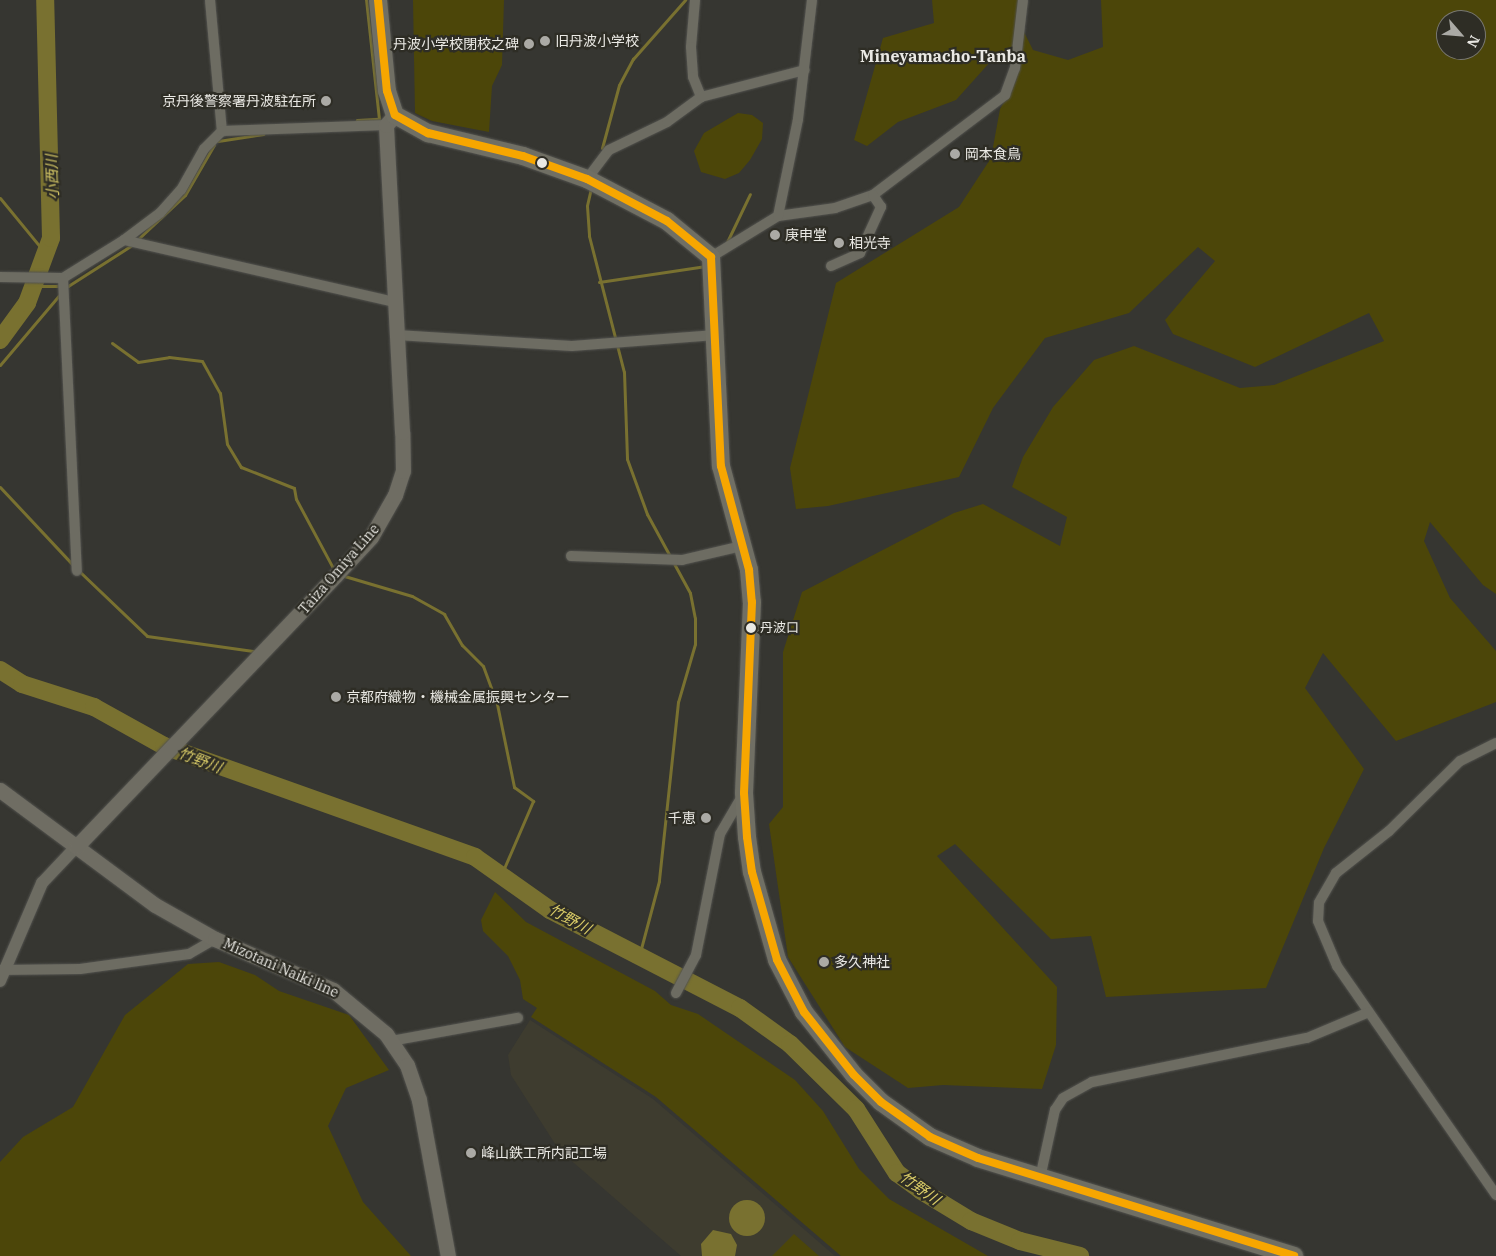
<!DOCTYPE html>
<meta charset="utf-8">
<style>
body{margin:0}
#map{position:relative;width:1496px;height:1256px;overflow:hidden;background:#363631;font-family:"IBM Plex Serif","Noto Sans JP",serif}
div>[style]{position:absolute}
[style*='--x']{left:calc(var(--x)*1px);top:calc(var(--y)*1px);width:calc(var(--w)*1px);rotate:calc(var(--a)*1deg)}
.built>*{inset:0;background:#3e3c2f}
.green>*{inset:0;background:#4c4609}
.water>*{inset:0;background:#797130}
.round{border-radius:50%}
.stream>*{height:3px;margin:-1.5px;padding:0 1.5px;transform-origin:1.5px;border-radius:1.5px;background:#797130}
.river>*{height:18px;margin:-9px;padding:0 9px;transform-origin:9px;border-radius:9px;background:#797130}
.roads{filter:drop-shadow(0 0 1px #52524e) drop-shadow(0 0 1px #52524e)}
.minor>*{height:10px;margin:-5px;padding:0 5px;transform-origin:5px;border-radius:5px;background:#6d6c62}
.tertiary>*{height:12px;margin:-6px;padding:0 6px;transform-origin:6px;border-radius:6px;background:#6d6c62}
.secondary>*{height:15px;margin:-7.5px;padding:0 7.5px;transform-origin:7.5px;border-radius:7.5px;background:#6f6d63}
.trunk>*{height:18px;margin:-9px;padding:0 9px;transform-origin:9px;border-radius:9px;background:#706f64}
.bus-1>*{height:8px;margin:-4px;padding:0 4px;transform-origin:4px;border-radius:4px;background:#f7a600}
.dots>*{width:14px;height:14px;translate:-50% -50%;box-sizing:border-box;border:2px solid #2e2d25;border-radius:50%}
span{translate:-50% -50%;white-space:nowrap;text-align:center;line-height:1.15;-webkit-text-stroke:4.5px #2e2d25;paint-order:stroke}
.bus-label{font-size:13px;color:#eae9e4}
.left{translate:0 -50%;text-align:left}
.poi-label{font-size:14px;color:#eae9e4}
.right{translate:-100% -50%;text-align:right}
.street-label{font-size:14px;color:#eae9e4}
.water-label{font-size:15px;color:#d9cb67;font-style:italic}
.quarter-label{font-size:16px;color:#eae9e4;font-weight:700}
.north{position:absolute;left:1436px;top:10px;width:50px;height:50px;box-sizing:border-box;background:#2e2d25;border:1px solid #797871;border-radius:50%;rotate:117deg;font-size:14px;font-weight:700;line-height:20px;text-align:center;color:#eae9e4}
.north::after{content:'';display:block;margin:auto;width:18px;height:22px;background:#abaaa5;clip-path:polygon(50% 0,100% 100%,50% 72%,0 100%)}
</style>
<div id="map">
<div class="built">
<div style="clip-path:polygon(530px 1020px,653px 1099px,835px 1256px,681px 1256px,559px 1150px,511px 1075px,508px 1055px)"></div>
</div>
<div class="green">
<div style="clip-path:polygon(413px 0,504px 0,502px 65px,492px 86px,489px 132px,432px 121px,415px 113px)"></div>
<div style="clip-path:polygon(932px 0,1021px 0,1012px 64px,991px 61px,956px 100px,898px 122px,867px 146px,854px 140px,883px 38px,934px 23px)"></div>
<div style="clip-path:polygon(evenodd,1101px 0,1496px 0,1496px 594px,1483px 585px,1430px 522px,1424px 541px,1450px 598px,1496px 651px,1496px 702px,1396px 741px,1323px 653px,1305px 688px,1364px 769px,1324px 848px,1266px 988px,1106px 997px,1091px 936px,1051px 939px,955px 844px,937px 856px,1057px 987px,1056px 1045px,1042px 1089px,943px 1085px,908px 1088px,845px 1047px,788px 957px,769px 824px,783px 807px,783px 652px,802px 592px,954px 513px,983px 504px,1060px 546px,1067px 517px,1012px 487px,1023px 457px,1053px 407px,1094px 360px,1134px 346px,1240px 388px,1274px 385px,1384px 341px,1369px 313px,1255px 367px,1173px 334px,1165px 320px,1215px 261px,1198px 247px,1129px 313px,1045px 338px,993px 408px,959px 477px,828px 506px,796px 509px,790px 468px,836px 283px,959px 207px,991px 158px,1000px 109px,1016px 81px,1024px 32px,1033px 50px,1068px 60px,1103px 47px,1101px 0,1446px 20px,1476px 20px,1476px 50px,1446px 50px,1446px 20px)"></div>
<div style="clip-path:polygon(738px 113px,752px 115px,763px 123px,762px 139px,750px 160px,739px 173px,725px 179px,701px 172px,694px 151px,704px 133px)"></div>
<div style="clip-path:polygon(495px 892px,526px 922px,655px 991px,671px 1005px,698px 1014px,795px 1080px,823px 1111px,859px 1169px,889px 1199px,988px 1256px,841px 1256px,656px 1097px,531px 1017px,537px 1008px,523px 999px,520px 980px,508px 956px,483px 931px,481px 920px)"></div>
<div style="clip-path:polygon(219px 962px,255px 975px,279px 991px,349px 1015px,389px 1070px,346px 1088px,328px 1126px,363px 1202px,411px 1256px,0 1256px,0 1162px,23px 1137px,73px 1107px,125px 1015px,188px 964px)"></div>
<div style="clip-path:polygon(794px 1234px,819px 1256px,772px 1256px)"></div>
</div>
<div class="water">
<div class="round" style="left:729px;top:1200px;width:36px;height:36px"></div>
<div style="clip-path:polygon(713px 1230px,731px 1234px,737px 1245px,735px 1256px,702px 1256px,701px 1244px)"></div>
</div>
<div class="stream">
<div style="--x:355;--y:124;--w:4;--a:-63"></div>
<div style="--x:357;--y:120;--w:22;--a:-3"></div>
<div style="--x:379;--y:119;--w:120;--a:-96.2"></div>
<div style="--x:218;--y:141;--w:46;--a:-8.8"></div>
<div style="--x:602;--y:148;--w:65;--a:-74.9"></div>
<div style="--x:619;--y:85;--w:30;--a:-62"></div>
<div style="--x:633;--y:59;--w:79;--a:-48.6"></div>
<div style="--x:591;--y:188;--w:18;--a:103"></div>
<div style="--x:587;--y:206;--w:30;--a:86"></div>
<div style="--x:589;--y:236;--w:140;--a:75.6"></div>
<div style="--x:624;--y:372;--w:87;--a:88"></div>
<div style="--x:627;--y:459;--w:59;--a:70"></div>
<div style="--x:647;--y:514;--w:90;--a:61.4"></div>
<div style="--x:690;--y:593;--w:25;--a:79"></div>
<div style="--x:695;--y:618;--w:26;--a:90"></div>
<div style="--x:695;--y:644;--w:60;--a:106.3"></div>
<div style="--x:678;--y:702;--w:180;--a:96.1"></div>
<div style="--x:659;--y:881;--w:78;--a:104.9"></div>
<div style="--x:0;--y:198;--w:72;--a:50.6"></div>
<div style="--x:137;--y:240;--w:66;--a:-43.2"></div>
<div style="--x:185;--y:195;--w:58;--a:-59.9"></div>
<div style="--x:727;--y:242;--w:53;--a:-64.4"></div>
<div style="--x:599;--y:282;--w:108;--a:-8.5"></div>
<div style="--x:35;--y:286;--w:33;--a:0"></div>
<div style="--x:68;--y:286;--w:76;--a:-32.6"></div>
<div style="--x:112;--y:343;--w:32;--a:36"></div>
<div style="--x:138;--y:362;--w:31;--a:-9"></div>
<div style="--x:169;--y:357;--w:33;--a:7"></div>
<div style="--x:202;--y:361;--w:37;--a:61"></div>
<div style="--x:220;--y:393;--w:51;--a:82.2"></div>
<div style="--x:227;--y:444;--w:27;--a:59"></div>
<div style="--x:241;--y:467;--w:57;--a:21.6"></div>
<div style="--x:294;--y:488;--w:11;--a:80"></div>
<div style="--x:296;--y:499;--w:81;--a:61.8"></div>
<div style="--x:0;--y:365;--w:94;--a:-49.7"></div>
<div style="--x:0;--y:487;--w:107;--a:46.9"></div>
<div style="--x:79;--y:571;--w:94;--a:43.7"></div>
<div style="--x:147;--y:636;--w:107;--a:8.1"></div>
<div style="--x:341;--y:575;--w:74;--a:16.5"></div>
<div style="--x:412;--y:596;--w:37;--a:29"></div>
<div style="--x:444;--y:614;--w:36;--a:60"></div>
<div style="--x:462;--y:645;--w:30;--a:45"></div>
<div style="--x:483;--y:666;--w:40;--a:69.8"></div>
<div style="--x:497;--y:704;--w:85;--a:78.4"></div>
<div style="--x:514;--y:787;--w:24;--a:36"></div>
<div style="--x:533;--y:801;--w:78;--a:113.3"></div>
</div>
<div class="river">
<div style="--x:0;--y:340;--w:46;--a:-53.9"></div>
<div style="--x:27;--y:303;--w:69;--a:-69.7"></div>
<div style="--x:51;--y:238;--w:238;--a:-91.4"></div>
<div style="--x:0;--y:670;--w:26;--a:32"></div>
<div style="--x:22;--y:684;--w:76;--a:17.7"></div>
<div style="--x:94;--y:707;--w:80;--a:29.1"></div>
<div style="--x:164;--y:746;--w:330;--a:19.6"></div>
<div style="--x:475;--y:857;--w:92;--a:35.2"></div>
<div style="--x:550;--y:910;--w:214;--a:27.3"></div>
<div style="--x:740;--y:1008;--w:62;--a:35.8"></div>
<div style="--x:790;--y:1044;--w:93;--a:44.6"></div>
<div style="--x:856;--y:1109;--w:76;--a:57.4"></div>
<div style="--x:897;--y:1173;--w:29;--a:36"></div>
<div style="--x:920;--y:1190;--w:60;--a:31.3"></div>
<div style="--x:971;--y:1221;--w:53;--a:22.2"></div>
<div style="--x:1020;--y:1241;--w:62;--a:14"></div>
</div>
<div class="roads">
<div class="minor">
<div style="--x:210;--y:0;--w:132;--a:84.8"></div>
<div style="--x:695;--y:0;--w:47;--a:94.9"></div>
<div style="--x:691;--y:47;--w:30;--a:86"></div>
<div style="--x:693;--y:77;--w:22;--a:68"></div>
<div style="--x:587;--y:179;--w:36;--a:-53"></div>
<div style="--x:609;--y:150;--w:64;--a:-25.8"></div>
<div style="--x:667;--y:122;--w:42;--a:-36.3"></div>
<div style="--x:701;--y:97;--w:107;--a:-14.6"></div>
<div style="--x:778;--y:216;--w:58;--a:-8"></div>
<div style="--x:835;--y:208;--w:40;--a:-18.9"></div>
<div style="--x:873;--y:195;--w:166;--a:-37.1"></div>
<div style="--x:1005;--y:95;--w:29;--a:-70"></div>
<div style="--x:1015;--y:68;--w:68;--a:-83.3"></div>
<div style="--x:124;--y:240;--w:278;--a:12.9"></div>
<div style="--x:711;--y:257;--w:79;--a:-31.5"></div>
<div style="--x:778;--y:216;--w:99;--a:-78.3"></div>
<div style="--x:798;--y:119;--w:120;--a:-83.3"></div>
<div style="--x:831;--y:266;--w:32;--a:-24"></div>
<div style="--x:860;--y:253;--w:51;--a:-65.5"></div>
<div style="--x:881;--y:207;--w:14;--a:-124"></div>
<div style="--x:0;--y:277;--w:63;--a:0.9"></div>
<div style="--x:63;--y:278;--w:72;--a:-31.9"></div>
<div style="--x:124;--y:240;--w:45;--a:-36.9"></div>
<div style="--x:160;--y:213;--w:31;--a:-48"></div>
<div style="--x:181;--y:190;--w:47;--a:-60.7"></div>
<div style="--x:204;--y:149;--w:25;--a:-45"></div>
<div style="--x:222;--y:131;--w:164;--a:-2.1"></div>
<div style="--x:63;--y:278;--w:293;--a:87.3"></div>
<div style="--x:397;--y:335;--w:175;--a:3.6"></div>
<div style="--x:572;--y:346;--w:144;--a:-4.4"></div>
<div style="--x:571;--y:556;--w:111;--a:2.1"></div>
<div style="--x:682;--y:560;--w:62;--a:-13.1"></div>
<div style="--x:1496;--y:743;--w:40;--a:153.4"></div>
<div style="--x:1460;--y:761;--w:100;--a:135.4"></div>
<div style="--x:1389;--y:831;--w:68;--a:141.6"></div>
<div style="--x:1336;--y:873;--w:34;--a:120"></div>
<div style="--x:1319;--y:903;--w:18;--a:93"></div>
<div style="--x:1318;--y:921;--w:49;--a:67.1"></div>
<div style="--x:1337;--y:966;--w:279;--a:55.2"></div>
<div style="--x:0;--y:970;--w:80;--a:-0.7"></div>
<div style="--x:80;--y:969;--w:110;--a:-7.8"></div>
<div style="--x:189;--y:954;--w:30;--a:-30"></div>
<div style="--x:676;--y:993;--w:43;--a:-62.2"></div>
<div style="--x:696;--y:955;--w:123;--a:-78.8"></div>
<div style="--x:720;--y:834;--w:48;--a:-59.7"></div>
<div style="--x:391;--y:1041;--w:129;--a:-10.3"></div>
<div style="--x:1040;--y:1178;--w:70;--a:-77.6"></div>
<div style="--x:1055;--y:1110;--w:14;--a:-56"></div>
<div style="--x:1063;--y:1098;--w:33;--a:-29"></div>
<div style="--x:1092;--y:1082;--w:219;--a:-11.6"></div>
<div style="--x:1307;--y:1038;--w:67;--a:-22.8"></div>
</div>
<div class="tertiary">
<div style="--x:0;--y:981;--w:107;--a:-66.8"></div>
<div style="--x:42;--y:883;--w:51;--a:-46.6"></div>
</div>
<div class="secondary">
<div style="--x:0;--y:790;--w:193;--a:36.6"></div>
<div style="--x:155;--y:905;--w:69;--a:29.5"></div>
<div style="--x:215;--y:939;--w:129;--a:23.4"></div>
<div style="--x:333;--y:990;--w:69;--a:39.7"></div>
<div style="--x:386;--y:1034;--w:37;--a:56"></div>
<div style="--x:407;--y:1065;--w:37;--a:71"></div>
<div style="--x:419;--y:1100;--w:159;--a:79.5"></div>
<div style="--x:77;--y:846;--w:373;--a:-46.3"></div>
<div style="--x:335;--y:576;--w:53;--a:-47.3"></div>
<div style="--x:371;--y:537;--w:48;--a:-60.3"></div>
<div style="--x:395;--y:495;--w:25;--a:-72"></div>
<div style="--x:403;--y:471;--w:39;--a:-91"></div>
<div style="--x:402;--y:432;--w:307;--a:-93"></div>
<div style="--x:386;--y:125;--w:13;--a:-48"></div>
</div>
<div class="trunk">
<div style="--x:378;--y:0;--w:91;--a:84.4"></div>
<div style="--x:387;--y:91;--w:25;--a:72"></div>
<div style="--x:395;--y:115;--w:38;--a:29"></div>
<div style="--x:428;--y:133;--w:98;--a:13.6"></div>
<div style="--x:523;--y:156;--w:68;--a:19.8"></div>
<div style="--x:587;--y:179;--w:90;--a:27.7"></div>
<div style="--x:667;--y:221;--w:57;--a:39.3"></div>
<div style="--x:711;--y:257;--w:209;--a:87.3"></div>
<div style="--x:721;--y:466;--w:108;--a:74.9"></div>
<div style="--x:749;--y:570;--w:32;--a:85"></div>
<div style="--x:752;--y:602;--w:191;--a:92.4"></div>
<div style="--x:744;--y:793;--w:44;--a:86.1"></div>
<div style="--x:747;--y:837;--w:35;--a:82"></div>
<div style="--x:752;--y:872;--w:91;--a:74.1"></div>
<div style="--x:777;--y:960;--w:59;--a:62.6"></div>
<div style="--x:804;--y:1012;--w:80;--a:51.6"></div>
<div style="--x:854;--y:1075;--w:38;--a:45"></div>
<div style="--x:881;--y:1102;--w:60;--a:35.5"></div>
<div style="--x:930;--y:1137;--w:52;--a:23.6"></div>
<div style="--x:978;--y:1158;--w:331;--a:17.2"></div>
</div>
</div>
<div class="bus-1">
<div style="--x:378;--y:0;--w:91;--a:84.4"></div>
<div style="--x:387;--y:91;--w:25;--a:72"></div>
<div style="--x:395;--y:115;--w:38;--a:29"></div>
<div style="--x:428;--y:133;--w:98;--a:13.6"></div>
<div style="--x:523;--y:156;--w:68;--a:19.8"></div>
<div style="--x:587;--y:179;--w:90;--a:27.7"></div>
<div style="--x:667;--y:221;--w:57;--a:39.3"></div>
<div style="--x:711;--y:257;--w:209;--a:87.3"></div>
<div style="--x:721;--y:466;--w:108;--a:74.9"></div>
<div style="--x:749;--y:570;--w:32;--a:85"></div>
<div style="--x:752;--y:602;--w:191;--a:92.4"></div>
<div style="--x:744;--y:793;--w:44;--a:86.1"></div>
<div style="--x:747;--y:837;--w:35;--a:82"></div>
<div style="--x:752;--y:872;--w:91;--a:74.1"></div>
<div style="--x:777;--y:960;--w:59;--a:62.6"></div>
<div style="--x:804;--y:1012;--w:80;--a:51.6"></div>
<div style="--x:854;--y:1075;--w:38;--a:45"></div>
<div style="--x:881;--y:1102;--w:60;--a:35.5"></div>
<div style="--x:930;--y:1137;--w:52;--a:23.6"></div>
<div style="--x:978;--y:1158;--w:331;--a:17.2"></div>
</div>
<div class="dots">
<div style="left:545px;top:41px;background:#abaaa5"></div>
<div style="left:529px;top:44px;background:#abaaa5"></div>
<div style="left:326px;top:101px;background:#abaaa5"></div>
<div style="left:955px;top:154px;background:#abaaa5"></div>
<div style="left:542px;top:163px;background:#eae9e4"></div>
<div style="left:775px;top:235px;background:#abaaa5"></div>
<div style="left:839px;top:243px;background:#abaaa5"></div>
<div style="left:751px;top:628px;background:#eae9e4"></div>
<div style="left:336px;top:697px;background:#abaaa5"></div>
<div style="left:706px;top:818px;background:#abaaa5"></div>
<div style="left:824px;top:962px;background:#abaaa5"></div>
<div style="left:471px;top:1153px;background:#abaaa5"></div>
</div>
<div class="bus-label">
<span class="left" style="left:760px;top:628px">丹波口</span>
</div>
<div class="poi-label">
<span class="left" style="left:555px;top:41px">旧丹波小学校</span>
<span class="right" style="left:519px;top:44px">丹波小学校閉校之碑</span>
<span class="right" style="left:316px;top:101px">京丹後警察署丹波駐在所</span>
<span class="left" style="left:965px;top:154px">岡本食鳥</span>
<span class="left" style="left:785px;top:235px">庚申堂</span>
<span class="left" style="left:849px;top:243px">相光寺</span>
<span class="left" style="left:346px;top:697px">京都府織物・機械金属振興センター</span>
<span class="right" style="left:696px;top:818px">千恵</span>
<span class="left" style="left:834px;top:962px">多久神社</span>
<span class="left" style="left:481px;top:1153px">峰山鉄工所内記工場</span>
</div>
<div class="street-label">
<span style="left:339px;top:569px;rotate:-49deg">Taiza Omiya Line</span>
<span style="left:281px;top:968px;rotate:24deg">Mizotani Naiki line</span>
</div>
<div class="water-label">
<span style="left:52px;top:177px;rotate:-92deg">小西川</span>
<span style="left:200px;top:760px;rotate:21deg">竹野川</span>
<span style="left:570px;top:919px;rotate:29deg">竹野川</span>
<span style="left:920px;top:1188px;rotate:35deg">竹野川</span>
</div>
<div class="quarter-label">
<span style="left:943px;top:56px">Mineyamacho-Tanba</span>
</div>
<div class="north">N</div>
</div>
